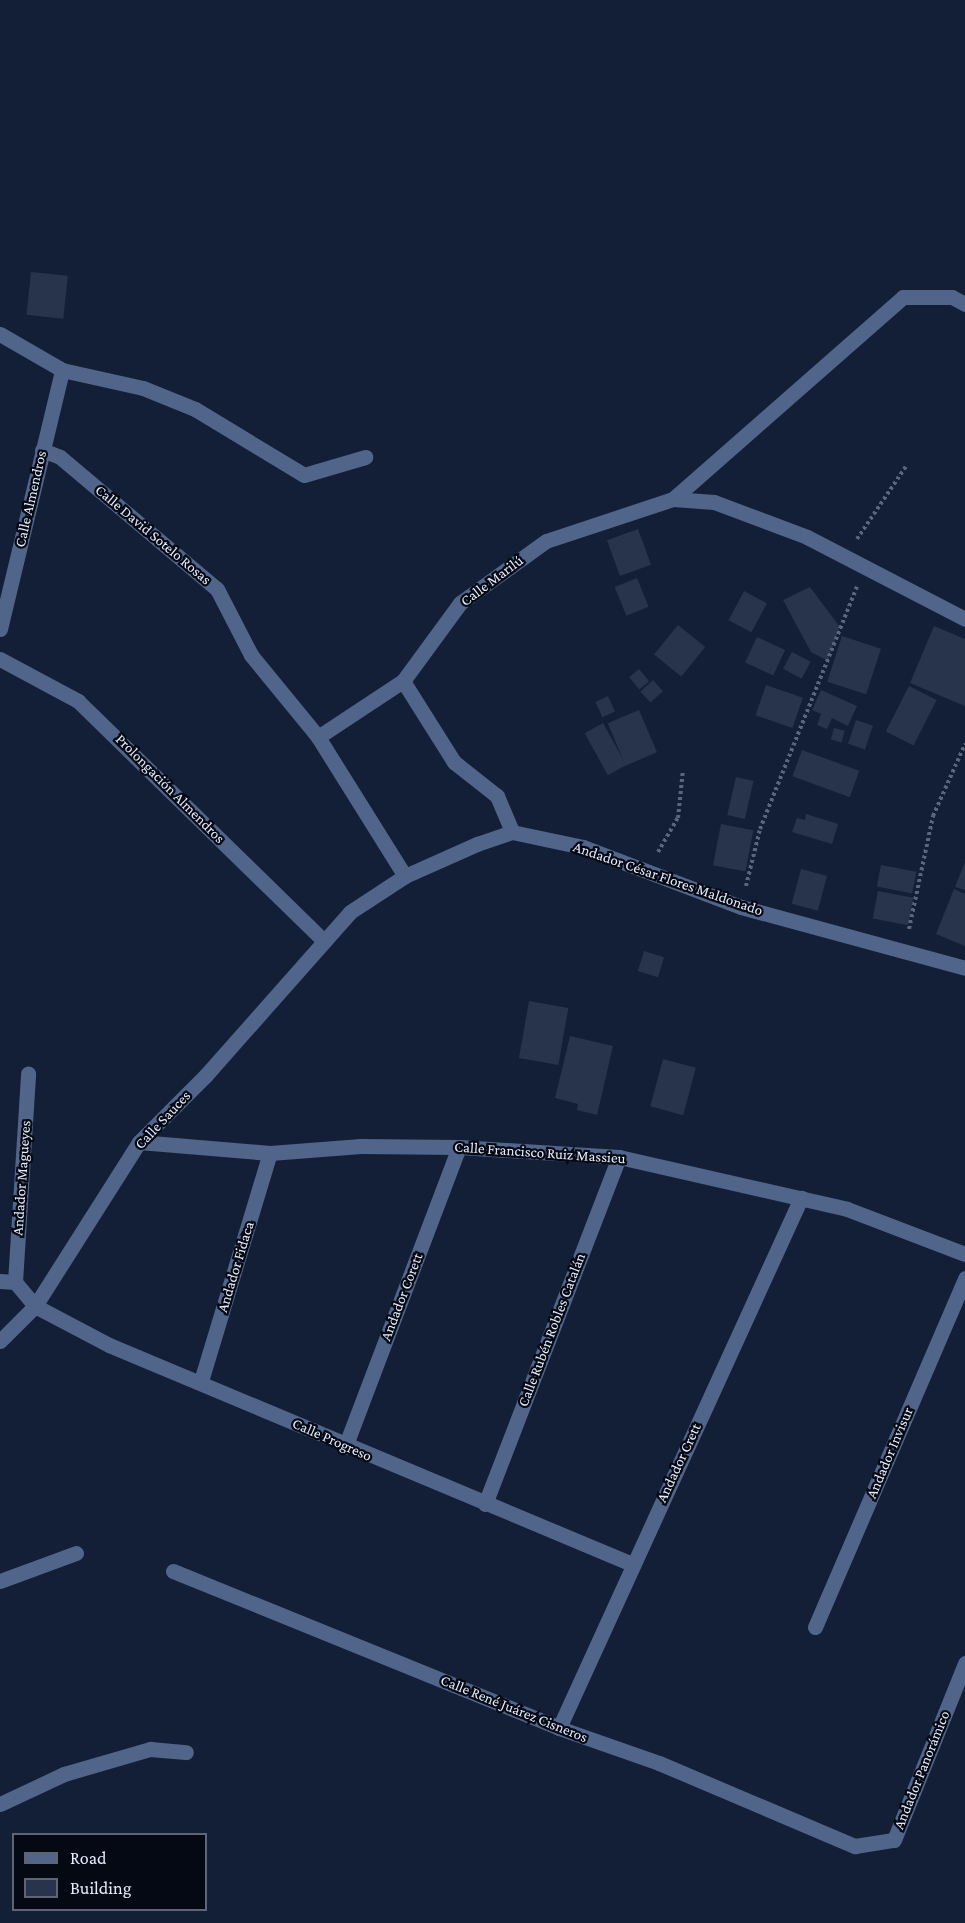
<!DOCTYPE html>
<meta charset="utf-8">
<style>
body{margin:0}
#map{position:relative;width:965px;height:1923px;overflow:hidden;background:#131f36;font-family:"Crimson Pro",serif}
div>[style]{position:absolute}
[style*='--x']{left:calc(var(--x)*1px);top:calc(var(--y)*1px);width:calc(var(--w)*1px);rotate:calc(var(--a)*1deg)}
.building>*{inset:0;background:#27344c;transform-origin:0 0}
.path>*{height:4px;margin-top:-2px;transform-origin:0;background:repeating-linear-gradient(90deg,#5c667b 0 3px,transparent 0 6px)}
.minor>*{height:15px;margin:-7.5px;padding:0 7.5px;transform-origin:7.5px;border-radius:7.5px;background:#51658a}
span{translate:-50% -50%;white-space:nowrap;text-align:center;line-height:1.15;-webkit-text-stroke:4.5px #050914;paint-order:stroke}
.street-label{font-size:15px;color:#e4ecfd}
.legend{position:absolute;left:12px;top:1833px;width:195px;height:78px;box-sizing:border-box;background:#050914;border:2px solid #5e6471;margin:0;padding:8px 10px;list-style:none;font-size:18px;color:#e4ecfd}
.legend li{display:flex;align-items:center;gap:12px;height:30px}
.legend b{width:30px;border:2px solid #5e6471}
</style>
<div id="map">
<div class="building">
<div style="left:31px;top:272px;width:37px;height:43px;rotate:6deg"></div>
<div style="left:638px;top:529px;width:38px;height:33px;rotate:70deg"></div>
<div style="left:637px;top:578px;width:31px;height:24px;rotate:68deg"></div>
<div style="clip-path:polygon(810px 587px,840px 627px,828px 661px,811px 652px,783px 600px)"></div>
<div style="left:744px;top:591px;width:26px;height:33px;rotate:28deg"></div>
<div style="left:678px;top:625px;width:35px;height:38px;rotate:39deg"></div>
<div style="clip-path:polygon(934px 626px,965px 639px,965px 706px,910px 683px)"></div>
<div style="left:842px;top:636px;width:41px;height:48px;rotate:18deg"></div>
<div style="left:757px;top:637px;width:31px;height:28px;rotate:25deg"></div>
<div style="left:792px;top:652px;width:21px;height:19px;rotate:28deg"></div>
<div style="left:639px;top:669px;width:16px;height:13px;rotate:50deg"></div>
<div style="left:653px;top:680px;width:15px;height:17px;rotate:48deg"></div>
<div style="left:766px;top:685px;width:39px;height:32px;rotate:19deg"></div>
<div style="left:909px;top:686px;width:31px;height:51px;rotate:27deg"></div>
<div style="clip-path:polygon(821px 690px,857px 706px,848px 726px,832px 718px,827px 729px,817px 725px,821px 714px,812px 710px)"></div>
<div style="left:608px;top:696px;width:17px;height:14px;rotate:65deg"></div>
<div style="left:639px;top:710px;width:46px;height:34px;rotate:67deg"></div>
<div style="left:856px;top:720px;width:18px;height:25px;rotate:19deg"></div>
<div style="left:603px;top:723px;width:48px;height:21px;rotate:61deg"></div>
<div style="left:834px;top:728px;width:11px;height:12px;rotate:15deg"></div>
<div style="left:802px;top:750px;width:61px;height:28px;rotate:20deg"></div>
<div style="left:736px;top:777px;width:18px;height:39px;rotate:13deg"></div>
<div style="clip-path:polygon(806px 814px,838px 824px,832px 844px,792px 832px,797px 818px,805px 820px)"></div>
<div style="left:721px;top:824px;width:33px;height:42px;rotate:11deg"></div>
<div style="clip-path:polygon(965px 862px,965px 890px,955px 887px)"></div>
<div style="left:881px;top:865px;width:36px;height:22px;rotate:11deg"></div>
<div style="left:801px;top:869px;width:27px;height:36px;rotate:15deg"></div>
<div style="clip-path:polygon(954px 889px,965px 894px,965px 946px,936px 934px)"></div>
<div style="left:878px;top:891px;width:36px;height:28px;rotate:11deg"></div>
<div style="left:644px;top:951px;width:21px;height:21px;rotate:17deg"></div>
<div style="left:529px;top:1001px;width:40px;height:58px;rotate:10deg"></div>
<div style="clip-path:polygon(570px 1036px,613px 1046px,597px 1115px,577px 1110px,578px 1104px,555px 1098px)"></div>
<div style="left:663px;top:1059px;width:34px;height:49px;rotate:15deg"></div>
</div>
<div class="path">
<div style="--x:857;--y:539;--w:89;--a:-56"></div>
<div style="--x:658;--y:852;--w:39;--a:-60"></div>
<div style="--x:678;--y:818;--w:48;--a:-84.1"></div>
<div style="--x:746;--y:886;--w:59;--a:-76.2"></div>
<div style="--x:760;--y:829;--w:261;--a:-68.2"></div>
<div style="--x:909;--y:929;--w:116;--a:-78"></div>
<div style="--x:933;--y:816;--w:79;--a:-66"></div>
</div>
<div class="minor">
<div style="--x:0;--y:334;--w:72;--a:30.1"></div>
<div style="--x:62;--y:370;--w:83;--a:12.5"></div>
<div style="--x:143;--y:388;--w:56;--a:22"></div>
<div style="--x:195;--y:409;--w:127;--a:31.2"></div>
<div style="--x:304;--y:475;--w:64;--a:-16.4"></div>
<div style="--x:42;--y:450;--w:19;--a:21"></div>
<div style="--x:60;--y:457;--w:205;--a:40.1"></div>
<div style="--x:217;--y:589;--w:74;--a:62.7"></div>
<div style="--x:251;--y:655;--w:106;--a:50.7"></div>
<div style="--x:318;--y:737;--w:164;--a:58"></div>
<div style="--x:673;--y:499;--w:41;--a:4.2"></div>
<div style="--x:714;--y:502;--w:99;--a:20.6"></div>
<div style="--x:807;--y:537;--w:178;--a:27.4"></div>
<div style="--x:0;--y:629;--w:266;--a:-76.5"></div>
<div style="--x:0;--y:659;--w:89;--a:28.3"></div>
<div style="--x:78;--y:701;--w:344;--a:44.3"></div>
<div style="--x:403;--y:681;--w:96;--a:57.8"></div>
<div style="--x:454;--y:762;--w:55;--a:38.3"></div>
<div style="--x:497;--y:796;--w:39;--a:67"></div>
<div style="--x:318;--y:737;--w:102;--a:-33.4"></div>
<div style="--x:403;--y:681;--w:97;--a:-53.8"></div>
<div style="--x:460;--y:603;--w:106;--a:-35.8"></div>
<div style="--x:546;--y:541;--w:134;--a:-18.3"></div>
<div style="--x:673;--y:499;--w:306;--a:-41.3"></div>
<div style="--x:903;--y:297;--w:49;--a:0"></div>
<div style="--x:952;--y:297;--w:15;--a:28"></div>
<div style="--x:139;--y:1142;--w:131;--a:4.8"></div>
<div style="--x:270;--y:1153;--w:91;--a:-4.4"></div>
<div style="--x:361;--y:1146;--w:98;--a:0.6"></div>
<div style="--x:459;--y:1147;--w:160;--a:3.6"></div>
<div style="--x:619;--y:1157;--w:234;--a:12.8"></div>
<div style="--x:847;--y:1209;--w:126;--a:20.9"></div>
<div style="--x:0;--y:1281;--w:15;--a:4"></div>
<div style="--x:15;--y:1282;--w:31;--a:50"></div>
<div style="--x:35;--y:1306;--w:84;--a:27.8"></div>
<div style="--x:109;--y:1345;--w:567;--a:22.72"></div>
<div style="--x:15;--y:1282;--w:209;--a:-86.4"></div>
<div style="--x:0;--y:1341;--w:49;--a:-45"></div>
<div style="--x:35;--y:1306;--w:194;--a:-57.6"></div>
<div style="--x:139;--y:1142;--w:95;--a:-45"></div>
<div style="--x:206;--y:1075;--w:217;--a:-48.5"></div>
<div style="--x:350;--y:912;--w:66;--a:-33.2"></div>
<div style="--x:405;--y:876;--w:79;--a:-24"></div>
<div style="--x:477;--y:844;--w:37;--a:-19"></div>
<div style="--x:512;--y:832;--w:73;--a:11.9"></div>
<div style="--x:583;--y:847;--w:169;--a:20.8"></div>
<div style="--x:741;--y:907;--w:232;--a:15.2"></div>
<div style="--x:201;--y:1381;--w:238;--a:-73.2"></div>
<div style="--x:345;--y:1447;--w:321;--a:-69.2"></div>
<div style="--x:485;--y:1504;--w:372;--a:-68.9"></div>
<div style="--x:173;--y:1571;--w:417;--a:22.1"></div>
<div style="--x:559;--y:1728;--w:106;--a:19.3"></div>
<div style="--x:659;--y:1763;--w:213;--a:23"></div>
<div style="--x:855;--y:1846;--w:39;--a:-9"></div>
<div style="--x:894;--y:1840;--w:191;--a:-68.1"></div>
<div style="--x:0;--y:1581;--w:81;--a:-20.2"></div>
<div style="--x:815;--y:1627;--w:380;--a:-66.7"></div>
<div style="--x:559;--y:1728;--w:583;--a:-65.46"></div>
<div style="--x:0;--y:1804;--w:71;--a:-25.1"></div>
<div style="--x:64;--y:1774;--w:90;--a:-16.2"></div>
<div style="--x:150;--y:1749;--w:36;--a:5"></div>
</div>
<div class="street-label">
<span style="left:31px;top:499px;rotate:-77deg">Calle Almendros</span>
<span style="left:153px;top:535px;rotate:40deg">Calle David Sotelo Rosas</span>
<span style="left:492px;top:581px;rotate:-37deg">Calle Marilú</span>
<span style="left:170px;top:789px;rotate:45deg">Prolongación Almendros</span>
<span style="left:668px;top:879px;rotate:19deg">Andador César Flores Maldonado</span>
<span style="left:163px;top:1120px;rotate:-47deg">Calle Sauces</span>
<span style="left:540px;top:1153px;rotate:4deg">Calle Francisco Ruiz Massieu</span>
<span style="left:22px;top:1178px;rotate:-86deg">Andador Magueyes</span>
<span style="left:236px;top:1267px;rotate:-73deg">Andador Fidaca</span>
<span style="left:402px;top:1297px;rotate:-69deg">Andador Corett</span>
<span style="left:552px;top:1330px;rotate:-69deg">Calle Rubén Robles Catalán</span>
<span style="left:332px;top:1440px;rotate:24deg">Calle Progreso</span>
<span style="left:890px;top:1453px;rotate:-67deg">Andador Invisur</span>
<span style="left:679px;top:1463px;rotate:-65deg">Andador Crett</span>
<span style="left:514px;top:1709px;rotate:22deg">Calle René Juárez Cisneros</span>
<span style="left:922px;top:1770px;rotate:-68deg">Andador Panorámico</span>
</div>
<ul class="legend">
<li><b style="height:8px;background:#51658a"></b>Road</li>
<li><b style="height:16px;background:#27344c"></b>Building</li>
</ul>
</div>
